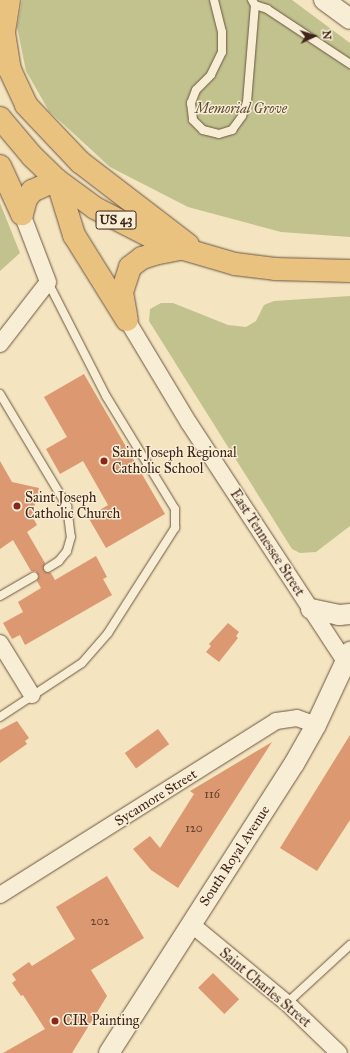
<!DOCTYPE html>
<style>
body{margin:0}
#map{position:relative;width:350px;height:1053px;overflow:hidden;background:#f4e4bf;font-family:"IM FELL Great Primer",serif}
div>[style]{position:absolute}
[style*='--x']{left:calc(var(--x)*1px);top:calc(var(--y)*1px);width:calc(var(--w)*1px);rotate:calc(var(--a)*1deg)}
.green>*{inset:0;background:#c1c28e}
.building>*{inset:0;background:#db9871;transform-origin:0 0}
.roads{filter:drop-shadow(0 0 1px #6c5542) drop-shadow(0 0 1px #6c5542)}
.service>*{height:8px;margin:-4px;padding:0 4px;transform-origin:4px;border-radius:4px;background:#f8edd5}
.minor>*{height:16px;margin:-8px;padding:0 8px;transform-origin:8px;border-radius:8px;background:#f8edd5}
.tertiary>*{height:20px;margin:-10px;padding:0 10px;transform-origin:10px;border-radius:10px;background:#f8edd5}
.trunk>*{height:22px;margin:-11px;padding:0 11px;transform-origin:11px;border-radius:11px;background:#eac280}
.dots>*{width:11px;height:11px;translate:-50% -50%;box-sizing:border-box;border:2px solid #f8edd5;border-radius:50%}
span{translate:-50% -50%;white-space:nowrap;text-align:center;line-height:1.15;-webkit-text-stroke:3px #f8edd5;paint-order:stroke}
.number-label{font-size:12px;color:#66422f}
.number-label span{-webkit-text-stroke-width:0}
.shield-label span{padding:1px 3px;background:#f8edd5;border:1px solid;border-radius:3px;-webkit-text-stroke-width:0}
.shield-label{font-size:13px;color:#3f2519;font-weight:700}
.park-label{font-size:14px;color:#604c36;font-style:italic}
.poi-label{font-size:14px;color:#3f2519}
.left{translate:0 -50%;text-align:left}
.street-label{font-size:14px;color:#3f2519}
.north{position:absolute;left:294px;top:16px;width:40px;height:40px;-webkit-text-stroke:3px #f8edd5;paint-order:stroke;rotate:86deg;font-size:11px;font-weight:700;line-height:16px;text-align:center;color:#3f2519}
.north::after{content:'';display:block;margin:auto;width:14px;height:18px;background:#3f2519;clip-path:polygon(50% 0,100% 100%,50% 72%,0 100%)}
</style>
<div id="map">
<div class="green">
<div style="clip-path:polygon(22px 0,292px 0,350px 43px,350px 237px,281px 232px,188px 207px,110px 167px,49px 111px,26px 71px,17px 27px)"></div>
<div style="clip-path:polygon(0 203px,20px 253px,0 271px)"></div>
<div style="clip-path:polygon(350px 296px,350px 526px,316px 552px,300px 553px,292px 549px,149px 321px,150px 309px,161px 303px,173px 303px,228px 325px,246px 327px,256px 321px,264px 305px,274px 301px)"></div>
</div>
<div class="building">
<div style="clip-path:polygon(84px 374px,165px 514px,106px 548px,88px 517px,108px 505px,83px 461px,60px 474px,46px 449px,67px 437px,44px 397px)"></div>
<div style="clip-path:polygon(0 461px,12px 482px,39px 488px,32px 516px,37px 525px,27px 532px,45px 563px,44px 571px,51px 573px,55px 580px,96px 556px,107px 577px,103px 579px,112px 595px,25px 645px,20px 635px,12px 639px,3px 623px,23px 612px,18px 602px,41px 588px,37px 581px,39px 576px,36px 571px,31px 571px,13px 540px,0 549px)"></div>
<div style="clip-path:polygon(228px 623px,239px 632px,236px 636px,238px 638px,219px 662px,206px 652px,211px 646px,209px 644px)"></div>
<div style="clip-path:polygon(17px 721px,29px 738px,25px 741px,27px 744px,0 763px,0 730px)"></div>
<div style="left:158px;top:729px;width:19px;height:41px;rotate:54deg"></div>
<div style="clip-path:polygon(350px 735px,350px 820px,317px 871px,280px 848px)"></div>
<div style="clip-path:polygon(272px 742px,178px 888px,151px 870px,133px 849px,150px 836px,160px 848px,194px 794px,190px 791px)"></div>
<div style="clip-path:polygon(107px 876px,144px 938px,91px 970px,107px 996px,72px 1053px,3px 1053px,45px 1029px,23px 995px,21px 996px,12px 983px,16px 980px,12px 974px,29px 962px,32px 966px,75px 939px,56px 907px)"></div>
<div style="left:213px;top:973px;width:37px;height:21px;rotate:45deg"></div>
</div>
<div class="roads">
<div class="service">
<div style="--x:214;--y:0;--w:33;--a:76"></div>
<div style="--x:222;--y:32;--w:20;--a:90"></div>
<div style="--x:222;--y:52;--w:25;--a:116"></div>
<div style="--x:211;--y:75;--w:21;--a:135"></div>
<div style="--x:196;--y:90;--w:14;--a:111"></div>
<div style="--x:191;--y:103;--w:17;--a:83"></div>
<div style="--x:193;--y:120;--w:14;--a:45"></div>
<div style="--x:203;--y:130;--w:16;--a:14"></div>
<div style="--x:219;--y:134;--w:14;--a:-17"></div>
<div style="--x:232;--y:130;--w:17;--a:-54"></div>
<div style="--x:242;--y:116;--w:15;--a:-70"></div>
<div style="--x:247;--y:102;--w:97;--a:-85.3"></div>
<div style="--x:252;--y:0;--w:6;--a:59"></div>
<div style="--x:255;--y:5;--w:13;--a:18"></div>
<div style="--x:267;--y:9;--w:100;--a:33.5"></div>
<div style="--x:0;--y:394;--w:131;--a:59.1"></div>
<div style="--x:67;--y:506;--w:31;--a:83"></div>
<div style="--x:71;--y:537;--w:15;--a:106"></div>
<div style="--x:67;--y:551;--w:13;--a:129"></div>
<div style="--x:59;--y:561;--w:13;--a:148"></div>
<div style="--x:0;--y:596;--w:39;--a:-30"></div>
<div style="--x:0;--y:717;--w:98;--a:-33.4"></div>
<div style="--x:82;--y:663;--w:40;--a:-49"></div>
<div style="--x:108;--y:633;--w:125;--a:-57.5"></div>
<div style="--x:175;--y:528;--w:19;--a:-90"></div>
<div style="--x:175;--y:509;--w:132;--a:-121.4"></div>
<div style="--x:106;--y:396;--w:128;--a:-117"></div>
<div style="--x:287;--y:1003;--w:86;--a:-42.6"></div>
</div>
<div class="minor">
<div style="--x:127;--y:320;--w:120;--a:59"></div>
<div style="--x:189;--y:423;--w:287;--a:56.8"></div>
<div style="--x:0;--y:344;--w:78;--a:-52.3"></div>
<div style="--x:48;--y:282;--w:73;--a:-110.9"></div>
<div style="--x:0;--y:643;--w:61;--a:58.4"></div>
<div style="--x:0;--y:895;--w:326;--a:-32.2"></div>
<div style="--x:276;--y:721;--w:21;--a:-8"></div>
<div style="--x:297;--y:718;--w:20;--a:20"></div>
<div style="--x:191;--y:924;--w:124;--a:39.5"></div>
<div style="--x:287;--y:1003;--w:72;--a:43.9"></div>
</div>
<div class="tertiary">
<div style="--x:324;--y:0;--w:32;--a:36"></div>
<div style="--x:311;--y:609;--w:29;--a:12"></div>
<div style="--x:339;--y:615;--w:11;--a:-5"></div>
<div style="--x:109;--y:1053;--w:343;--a:-57.4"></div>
<div style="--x:294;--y:764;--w:45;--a:-60.6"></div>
<div style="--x:316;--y:725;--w:81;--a:-65"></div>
</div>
<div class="trunk">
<div style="--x:9;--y:0;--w:33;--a:99"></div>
<div style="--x:4;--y:33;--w:37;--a:81"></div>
<div style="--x:10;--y:70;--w:38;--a:65"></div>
<div style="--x:26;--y:105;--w:79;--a:46.5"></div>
<div style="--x:80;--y:162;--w:136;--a:37.5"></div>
<div style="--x:0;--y:118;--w:50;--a:49.9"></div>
<div style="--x:32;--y:156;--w:35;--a:44"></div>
<div style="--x:57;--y:180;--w:47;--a:36.4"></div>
<div style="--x:95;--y:208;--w:76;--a:27.2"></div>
<div style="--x:163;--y:243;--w:75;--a:16.3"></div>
<div style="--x:235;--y:264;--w:40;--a:7.1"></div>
<div style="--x:275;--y:269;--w:75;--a:1.5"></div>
<div style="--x:0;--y:166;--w:53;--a:65.4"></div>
<div style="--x:57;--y:180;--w:58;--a:72.8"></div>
<div style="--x:74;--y:235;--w:100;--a:58.1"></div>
<div style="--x:22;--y:214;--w:16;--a:-75"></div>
<div style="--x:26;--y:199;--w:10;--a:-53"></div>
<div style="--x:32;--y:191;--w:27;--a:-24"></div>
<div style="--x:126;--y:315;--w:23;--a:-100"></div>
<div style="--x:122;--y:292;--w:26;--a:-72"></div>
<div style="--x:130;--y:267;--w:15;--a:-37"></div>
<div style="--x:142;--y:258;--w:13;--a:-18"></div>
<div style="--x:154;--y:254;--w:26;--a:-11"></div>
</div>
</div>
<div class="dots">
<div style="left:104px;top:461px;background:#8f2418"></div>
<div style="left:17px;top:506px;background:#8f2418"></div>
<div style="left:55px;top:1021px;background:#8f2418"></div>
</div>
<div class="number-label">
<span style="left:212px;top:795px">116</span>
<span style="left:194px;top:829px">120</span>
<span style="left:100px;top:922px">202</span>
</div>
<div class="shield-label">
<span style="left:116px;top:220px">US 43</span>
</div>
<div class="park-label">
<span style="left:241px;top:109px">Memorial Grove</span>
</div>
<div class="poi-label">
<span class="left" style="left:112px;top:461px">Saint Joseph Regional<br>Catholic School</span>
<span class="left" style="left:25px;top:506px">Saint Joseph<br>Catholic Church</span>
<span class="left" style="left:63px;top:1021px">CIR Painting</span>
</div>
<div class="street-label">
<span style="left:267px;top:543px;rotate:57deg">East Tennessee Street</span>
<span style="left:156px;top:798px;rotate:-32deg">Sycamore Street</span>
<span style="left:235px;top:856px;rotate:-57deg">South Royal Avenue</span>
<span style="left:265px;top:988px;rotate:40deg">Saint Charles Street</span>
</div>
<div class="north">N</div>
</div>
